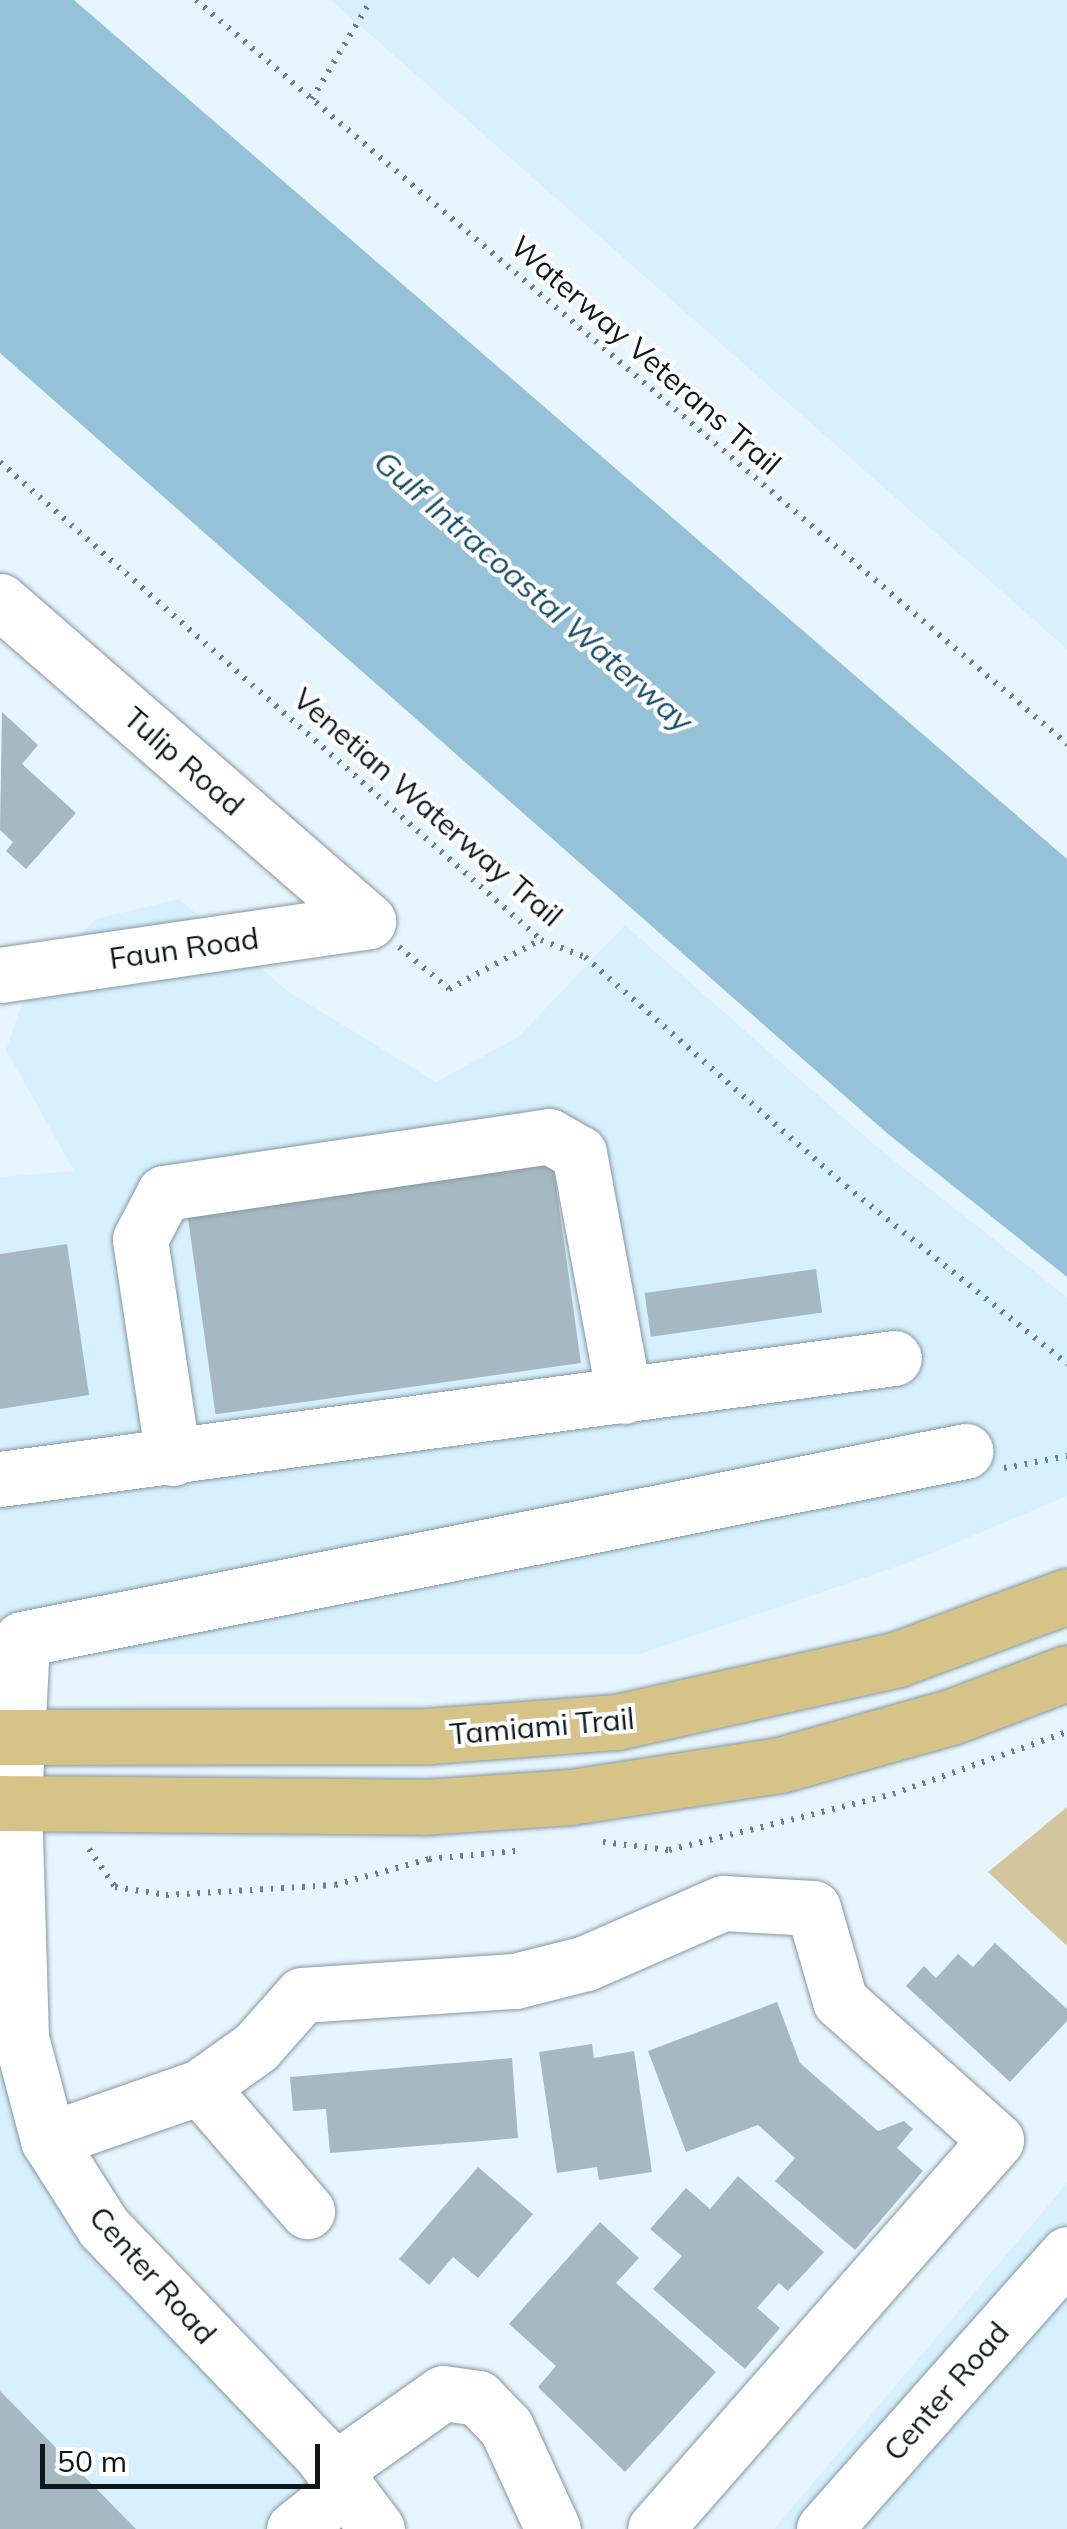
<!DOCTYPE html>
<style>
body{margin:0}
#map{position:relative;width:1067px;height:2529px;overflow:hidden;background:#e7f6fe;font-family:Mulish,sans-serif}
div>[style]{position:absolute}
[style*='--x']{left:calc(var(--x)*1px);top:calc(var(--y)*1px);width:calc(var(--w)*1px);rotate:calc(var(--a)*1deg)}
.built>*{inset:0;background:#d6f0ff}
.green>*{inset:0;background:#d3c59e}
.water>*{inset:0;background:#95c1d9}
.building>*{inset:0;background:#a6b8c1;transform-origin:0 0}
.path>*{height:6px;margin-top:-3px;transform-origin:0;background:repeating-linear-gradient(90deg,#737d83 0 2.5px,transparent 0 10.5px)}
.roads{filter:drop-shadow(0 0 2px #8697a1) drop-shadow(0 0 2px #8697a1)}
.minor>*{height:55px;margin:-27.5px;padding:0 27.5px;transform-origin:27.5px;border-radius:27.5px;background:#fff}
.major>*{height:55px;margin:-27.5px;padding:0 27.5px;transform-origin:27.5px;border-radius:27.5px;background:#d6c388}
span{translate:-50% -50%;white-space:nowrap;text-align:center;line-height:1.15;-webkit-text-stroke:8px #fff;paint-order:stroke}
.street-label{font-size:30px;color:#10171a}
.water-label{font-size:32px;color:#164e67;font-style:italic}
.scale{position:absolute;left:40px;top:2444px;width:280px;height:45px;box-sizing:border-box;border:5px solid #10171a;border-top:0;padding-left:12px;font-size:30px;line-height:35px;white-space:nowrap;color:#10171a;-webkit-text-stroke:8px #fff;paint-order:stroke}
</style>
<div id="map">
<div class="built">
<div style="clip-path:polygon(331px 0,1067px 0,1067px 649px)"></div>
<div style="clip-path:polygon(179px 899px,289px 992px,436px 1082px,518px 1037px,625px 925px,877px 1147px,1067px 1297px,1067px 1496px,913px 1561px,640px 1654px,0 1654px,0 1177px,74px 1171px,6px 1050px,21px 1006px,95px 919px)"></div>
<div style="clip-path:polygon(0 2040px,352px 2529px,0 2529px)"></div>
<div style="clip-path:polygon(1067px 2183px,1067px 2529px,774px 2529px)"></div>
</div>
<div class="green">
<div style="clip-path:polygon(1067px 1807px,1067px 1946px,988px 1872px)"></div>
</div>
<div class="water">
<div style="clip-path:polygon(0 0,74px 0,1067px 859px,1067px 1277px,888px 1134px,0 353px)"></div>
</div>
<div class="building">
<div style="clip-path:polygon(2px 712px,38px 745px,22px 764px,76px 813px,26px 869px,6px 851px,13px 842px,0 830px)"></div>
<div style="left:552px;top:1157px;width:208px;height:369px;rotate:82deg"></div>
<div style="clip-path:polygon(67px 1244px,89px 1395px,0 1409px,0 1254px)"></div>
<div style="left:816px;top:1269px;width:44px;height:173px;rotate:82deg"></div>
<div style="clip-path:polygon(995px 1943px,1067px 2009px,1067px 2021px,1010px 2082px,906px 1986px,924px 1966px,936px 1978px,958px 1954px,973px 1967px)"></div>
<div style="clip-path:polygon(777px 2002px,800px 2063px,878px 2131px,904px 2121px,913px 2129px,897px 2148px,923px 2171px,855px 2250px,775px 2181px,795px 2158px,758px 2125px,686px 2152px,648px 2051px)"></div>
<div style="clip-path:polygon(592px 2044px,594px 2058px,634px 2051px,652px 2172px,599px 2180px,597px 2167px,557px 2173px,539px 2052px)"></div>
<div style="clip-path:polygon(512px 2058px,518px 2138px,330px 2153px,326px 2109px,293px 2111px,290px 2077px)"></div>
<div style="clip-path:polygon(478px 2167px,533px 2214px,478px 2278px,453px 2257px,429px 2285px,399px 2259px)"></div>
<div style="clip-path:polygon(738px 2176px,824px 2252px,788px 2291px,779px 2283px,757px 2308px,780px 2328px,745px 2369px,653px 2289px,682px 2256px,650px 2229px,686px 2188px,710px 2209px)"></div>
<div style="clip-path:polygon(600px 2222px,639px 2258px,616px 2283px,716px 2372px,625px 2472px,538px 2387px,556px 2366px,509px 2324px)"></div>
<div style="clip-path:polygon(0 2391px,136px 2529px,0 2529px)"></div>
</div>
<div class="path">
<div style="--x:196;--y:0;--w:1146;--a:40.5"></div>
<div style="--x:312;--y:99;--w:115;--a:-59.2"></div>
<div style="--x:0;--y:462;--w:722;--a:41.46"></div>
<div style="--x:541;--y:940;--w:47;--a:21.1"></div>
<div style="--x:585;--y:957;--w:347;--a:41.3"></div>
<div style="--x:846;--y:1186;--w:284;--a:38.8"></div>
<div style="--x:399;--y:947;--w:65;--a:40"></div>
<div style="--x:449;--y:989;--w:103;--a:-28.3"></div>
<div style="--x:1004;--y:1468;--w:64;--a:-10.8"></div>
<div style="--x:603;--y:1842;--w:66;--a:6.9"></div>
<div style="--x:669;--y:1850;--w:231;--a:-14"></div>
<div style="--x:893;--y:1794;--w:185;--a:-19.6"></div>
<div style="--x:89;--y:1849;--w:46;--a:55.6"></div>
<div style="--x:115;--y:1887;--w:52;--a:8.9"></div>
<div style="--x:166;--y:1895;--w:169;--a:-3.4"></div>
<div style="--x:335;--y:1885;--w:98;--a:-15.5"></div>
<div style="--x:429;--y:1859;--w:87;--a:-5.3"></div>
</div>
<div class="roads">
<div class="minor">
<div style="--x:0;--y:601;--w:488;--a:41"></div>
<div style="--x:0;--y:975;--w:372;--a:-8.3"></div>
<div style="--x:173;--y:1458;--w:221;--a:-98.6"></div>
<div style="--x:140;--y:1239;--w:52;--a:-62.4"></div>
<div style="--x:164;--y:1193;--w:389;--a:-8.4"></div>
<div style="--x:549;--y:1136;--w:34;--a:30"></div>
<div style="--x:579;--y:1153;--w:247;--a:79.5"></div>
<div style="--x:0;--y:1479;--w:902;--a:-7.71"></div>
<div style="--x:200;--y:2087;--w:164;--a:49.2"></div>
<div style="--x:48;--y:2140;--w:161;--a:-19.2"></div>
<div style="--x:200;--y:2087;--w:69;--a:-35.5"></div>
<div style="--x:256;--y:2047;--w:69;--a:-48.5"></div>
<div style="--x:302;--y:1995;--w:213;--a:-3.8"></div>
<div style="--x:515;--y:1981;--w:73;--a:-14.2"></div>
<div style="--x:586;--y:1963;--w:150;--a:-23.7"></div>
<div style="--x:723;--y:1903;--w:90;--a:3.2"></div>
<div style="--x:813;--y:1908;--w:97;--a:73.8"></div>
<div style="--x:840;--y:2001;--w:209;--a:41.7"></div>
<div style="--x:996;--y:2140;--w:517;--a:131.24"></div>
<div style="--x:334;--y:2470;--w:133;--a:-35.2"></div>
<div style="--x:443;--y:2393;--w:35;--a:8"></div>
<div style="--x:478;--y:2398;--w:40;--a:46"></div>
<div style="--x:506;--y:2427;--w:112;--a:65.3"></div>
<div style="--x:294;--y:2529;--w:68;--a:-38.4"></div>
<div style="--x:377;--y:2529;--w:95;--a:-126.9"></div>
<div style="--x:320;--y:2453;--w:312;--a:-133.8"></div>
<div style="--x:104;--y:2228;--w:104;--a:-122.5"></div>
<div style="--x:48;--y:2140;--w:106;--a:-104.8"></div>
<div style="--x:21;--y:2038;--w:235;--a:-91.7"></div>
<div style="--x:14;--y:1803;--w:164;--a:-87.2"></div>
<div style="--x:22;--y:1639;--w:962;--a:-11.27"></div>
<div style="--x:824;--y:2529;--w:367;--a:-48.5"></div>
</div>
<div class="major">
<div style="--x:0;--y:1737;--w:429;--a:-0.1"></div>
<div style="--x:429;--y:1736;--w:189;--a:-4.3"></div>
<div style="--x:617;--y:1722;--w:288;--a:-12.6"></div>
<div style="--x:898;--y:1659;--w:180;--a:-20.4"></div>
<div style="--x:0;--y:1803;--w:424;--a:0.5"></div>
<div style="--x:424;--y:1807;--w:147;--a:-3.9"></div>
<div style="--x:571;--y:1797;--w:211;--a:-8.7"></div>
<div style="--x:780;--y:1765;--w:178;--a:-15.7"></div>
<div style="--x:951;--y:1717;--w:124;--a:-20.8"></div>
</div>
</div>
<div class="street-label">
<span style="left:646px;top:355px;rotate:41deg">Waterway Veterans Trail</span>
<span style="left:184px;top:761px;rotate:41deg">Tulip Road</span>
<span style="left:428px;top:807px;rotate:41deg">Venetian Waterway Trail</span>
<span style="left:184px;top:948px;rotate:-8deg">Faun Road</span>
<span style="left:542px;top:1726px;rotate:-5deg">Tamiami Trail</span>
<span style="left:153px;top:2275px;rotate:48deg">Center Road</span>
<span style="left:946px;top:2391px;rotate:-49deg">Center Road</span>
</div>
<div class="water-label">
<span style="left:534px;top:591px;rotate:41deg">Gulf Intracoastal Waterway</span>
</div>
<div class="scale">50 m</div>
</div>
